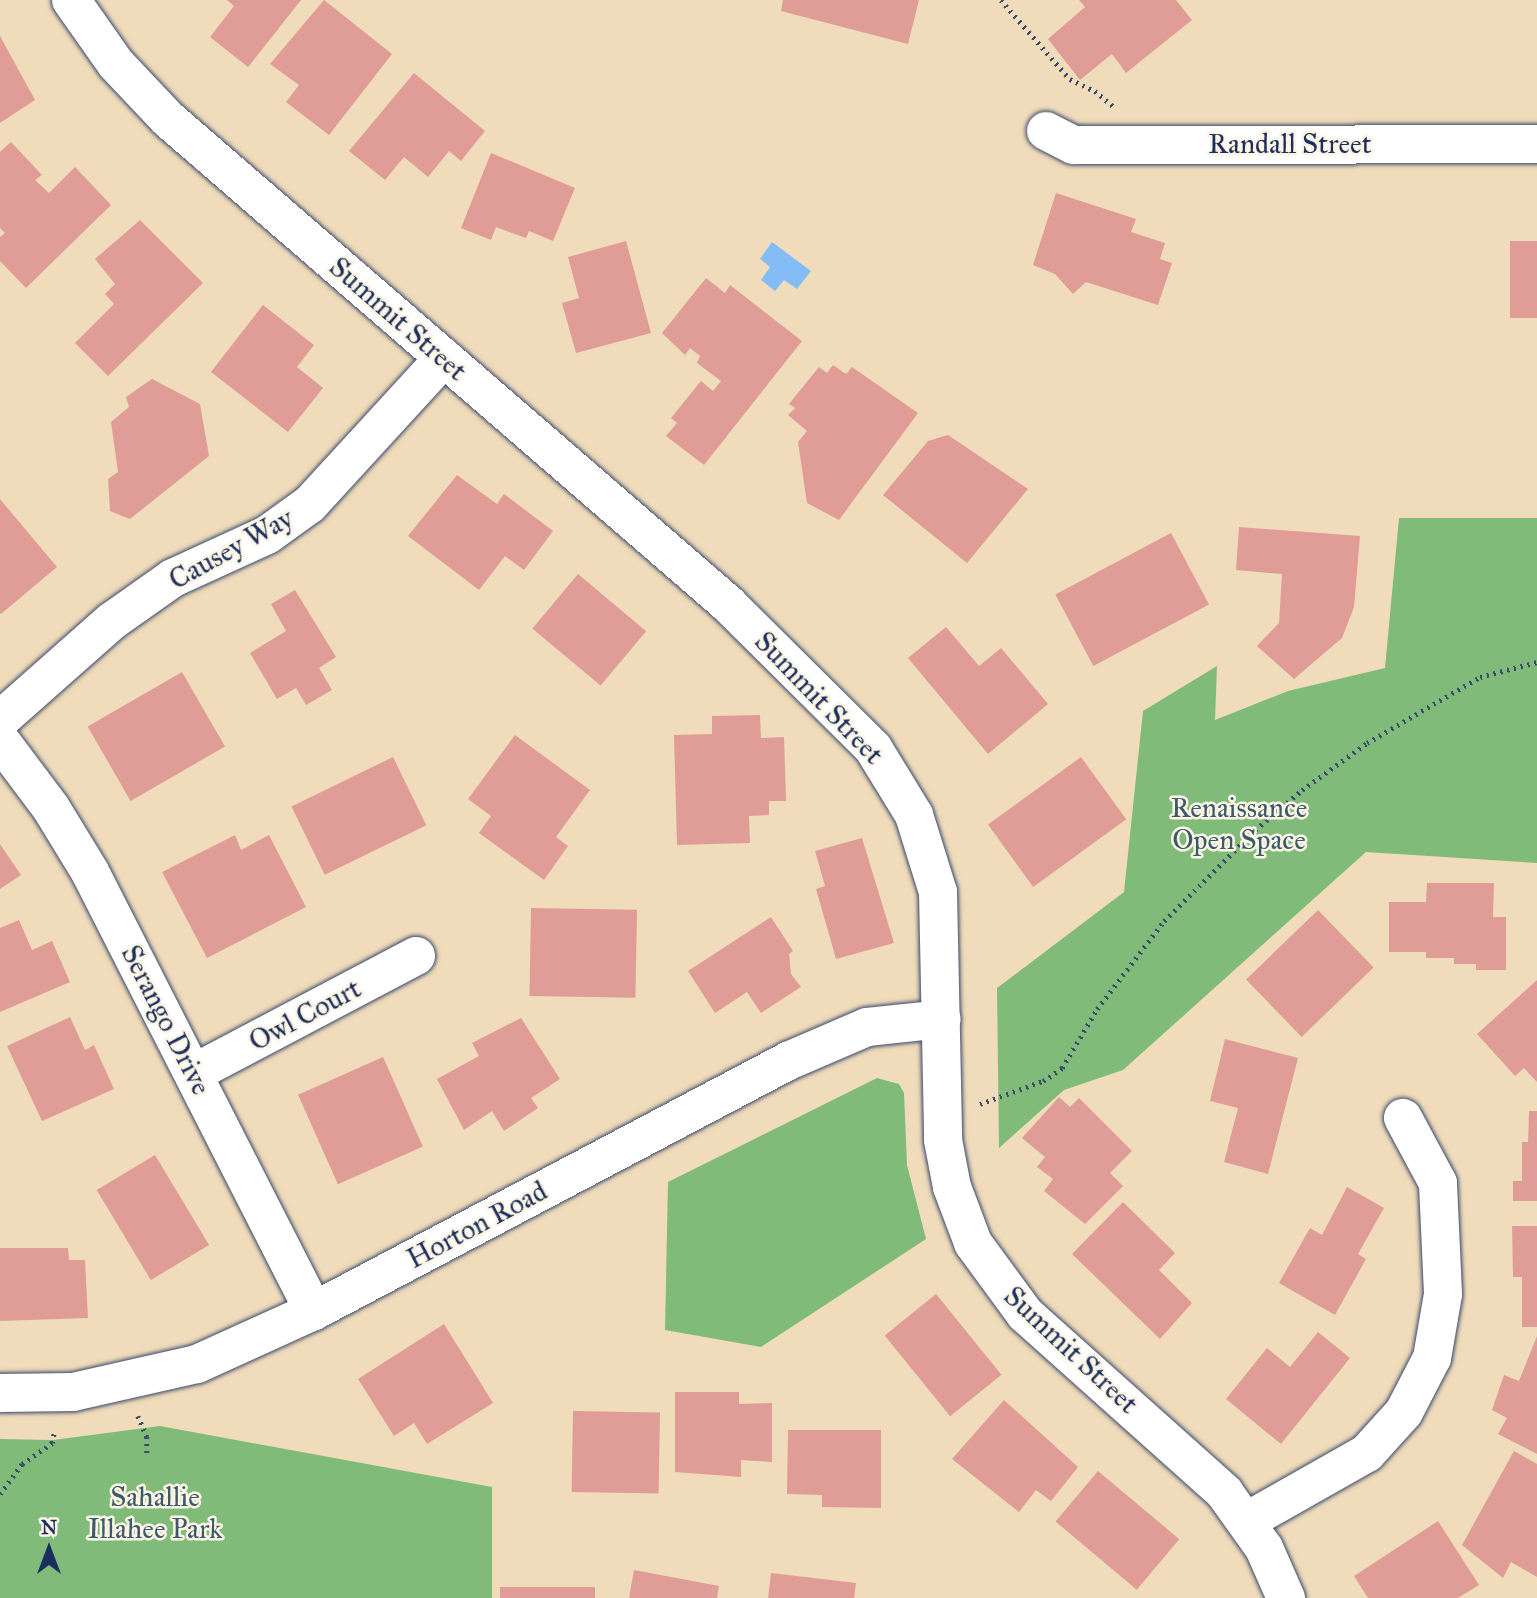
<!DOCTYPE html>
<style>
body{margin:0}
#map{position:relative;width:1537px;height:1598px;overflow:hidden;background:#f0dcba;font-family:"IM FELL Great Primer",serif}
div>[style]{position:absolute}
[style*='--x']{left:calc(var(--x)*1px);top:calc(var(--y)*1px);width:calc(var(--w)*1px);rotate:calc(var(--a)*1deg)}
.forest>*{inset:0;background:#80bb79}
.water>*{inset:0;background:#84bcf5}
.building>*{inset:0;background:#e09d97;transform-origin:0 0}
.path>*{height:4.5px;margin-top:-2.25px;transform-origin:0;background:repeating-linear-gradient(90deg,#3b496c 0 2px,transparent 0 7px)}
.roads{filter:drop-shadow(0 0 2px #3b496c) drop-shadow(0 0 2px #3b496c)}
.minor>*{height:38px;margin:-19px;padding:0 19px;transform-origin:19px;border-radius:19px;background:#fff}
span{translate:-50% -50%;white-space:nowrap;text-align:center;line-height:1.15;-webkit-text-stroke:5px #fcf5e5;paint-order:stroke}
.street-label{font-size:28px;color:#1b2f5e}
.park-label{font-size:28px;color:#3c5a6a}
.north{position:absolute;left:14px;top:1514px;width:70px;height:70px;-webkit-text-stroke:5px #fcf5e5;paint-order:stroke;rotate:0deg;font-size:19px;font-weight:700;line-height:28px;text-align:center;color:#1b2f5e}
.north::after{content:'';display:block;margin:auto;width:24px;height:32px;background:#1b2f5e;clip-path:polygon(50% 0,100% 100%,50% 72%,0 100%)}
</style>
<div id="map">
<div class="forest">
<div style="clip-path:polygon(1399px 518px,1537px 518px,1537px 863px,1366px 852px,1123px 1070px,1064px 1090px,999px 1148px,997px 988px,1124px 892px,1143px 711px,1217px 666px,1215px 720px,1288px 691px,1385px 668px)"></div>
<div style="clip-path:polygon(877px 1078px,899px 1084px,904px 1093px,907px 1165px,926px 1239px,761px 1347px,665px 1330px,668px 1182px)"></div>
<div style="clip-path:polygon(160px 1426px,492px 1487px,492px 1598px,0 1598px,0 1439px,53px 1440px)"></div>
</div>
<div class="water">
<div style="clip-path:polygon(772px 242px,811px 271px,797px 289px,784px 280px,775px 291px,761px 280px,770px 267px,760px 259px)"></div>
</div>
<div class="building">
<div style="clip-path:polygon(227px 0,301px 0,248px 67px,210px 37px,234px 6px)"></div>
<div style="clip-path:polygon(324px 0,392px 54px,329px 135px,286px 102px,299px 85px,270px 64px)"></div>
<div style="clip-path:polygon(783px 0,919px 0,908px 44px,781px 11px)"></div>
<div style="clip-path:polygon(1079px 0,1176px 0,1192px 20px,1126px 73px,1112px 54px,1080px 80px,1048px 39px,1085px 7px)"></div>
<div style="clip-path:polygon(0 36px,35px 100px,0 123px)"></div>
<div style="clip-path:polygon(414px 73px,485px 131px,461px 161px,449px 151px,428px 177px,404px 157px,385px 180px,349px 151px)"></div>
<div style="clip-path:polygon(11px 142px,42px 175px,35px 180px,49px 193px,75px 167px,111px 205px,26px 288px,0 261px,0 237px,5px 233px,0 228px,0 152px)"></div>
<div style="clip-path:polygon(491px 153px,575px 188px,553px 241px,529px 231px,526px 238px,496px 227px,491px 240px,461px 228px)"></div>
<div style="clip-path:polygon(1056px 193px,1136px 219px,1131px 232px,1165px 243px,1160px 259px,1172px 263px,1158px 305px,1086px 282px,1073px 294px,1055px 274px,1033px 265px)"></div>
<div style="clip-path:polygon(140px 220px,203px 283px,108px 376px,75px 343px,114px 304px,105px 294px,115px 284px,95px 259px)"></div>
<div style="clip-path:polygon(626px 241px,651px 333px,576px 353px,562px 303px,579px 298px,568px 257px)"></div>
<div style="left:1537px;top:241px;width:77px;height:27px;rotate:90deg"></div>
<div style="clip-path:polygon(706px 278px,725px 293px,730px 285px,802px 341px,704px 465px,666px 436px,677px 423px,671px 418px,701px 381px,713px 391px,721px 381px,697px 363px,700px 356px,690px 348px,685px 355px,662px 333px)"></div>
<div style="clip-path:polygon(263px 305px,314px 345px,297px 367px,323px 388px,288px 432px,211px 372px)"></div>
<div style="clip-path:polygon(833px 365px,846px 374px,852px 367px,918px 413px,839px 520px,807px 503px,798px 442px,807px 431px,788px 415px,795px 408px,789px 404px,819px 367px,827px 373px)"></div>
<div style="clip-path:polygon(152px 379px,200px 404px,209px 456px,130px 519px,110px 511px,108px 479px,118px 472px,111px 422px,129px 407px,126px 397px)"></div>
<div style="clip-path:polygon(948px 435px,1028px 489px,967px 563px,883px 495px,928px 441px)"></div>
<div style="clip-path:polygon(457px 475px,497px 504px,504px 494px,553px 531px,524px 570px,505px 556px,479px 590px,408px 536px)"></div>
<div style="clip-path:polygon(0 499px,57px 567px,1px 614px,0 613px)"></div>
<div style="clip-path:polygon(1239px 527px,1360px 536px,1354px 607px,1342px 638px,1294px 679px,1257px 646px,1279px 623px,1282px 574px,1236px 570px)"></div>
<div style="left:1171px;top:533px;width:81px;height:131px;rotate:62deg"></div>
<div style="left:578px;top:574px;width:89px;height:71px;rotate:40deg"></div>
<div style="clip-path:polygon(295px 590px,336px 657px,319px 668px,332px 690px,306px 705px,296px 688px,277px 699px,250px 653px,286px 631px,271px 604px)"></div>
<div style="clip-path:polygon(946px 627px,979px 666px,1001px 648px,1048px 704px,988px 754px,908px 658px)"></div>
<div style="left:182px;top:672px;width:86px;height:109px;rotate:60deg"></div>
<div style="clip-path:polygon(760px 715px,761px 738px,784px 737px,786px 801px,769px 801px,769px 815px,749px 816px,750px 843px,677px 845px,674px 735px,712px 734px,712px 716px)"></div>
<div style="clip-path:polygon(515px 735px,590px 790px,556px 837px,568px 846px,544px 880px,479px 833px,491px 816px,468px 799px)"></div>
<div style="left:393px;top:757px;width:76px;height:113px;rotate:64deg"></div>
<div style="left:1081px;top:757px;width:77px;height:115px;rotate:54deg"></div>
<div style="clip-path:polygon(235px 835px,241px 850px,269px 835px,306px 907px,207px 958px,162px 872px)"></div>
<div style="clip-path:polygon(862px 838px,894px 943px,836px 959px,816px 889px,825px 886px,815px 851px)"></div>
<div style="clip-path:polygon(0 844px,21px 875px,0 889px)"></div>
<div style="clip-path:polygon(1427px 883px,1494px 883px,1493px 917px,1506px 917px,1506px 970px,1476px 970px,1476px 964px,1454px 964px,1454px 958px,1426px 958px,1426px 952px,1389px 952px,1389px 902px,1426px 902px)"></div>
<div style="left:531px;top:908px;width:106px;height:88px;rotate:1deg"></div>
<div style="left:1318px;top:910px;width:80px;height:100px;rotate:46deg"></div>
<div style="clip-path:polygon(771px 917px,793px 951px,789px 954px,791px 974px,801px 987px,761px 1013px,747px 992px,715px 1013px,688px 971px)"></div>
<div style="clip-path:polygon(19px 920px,32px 950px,52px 941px,70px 982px,0 1012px,0 928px)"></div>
<div style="clip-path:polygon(1537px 980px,1537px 1082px,1524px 1068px,1515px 1076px,1477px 1034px)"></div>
<div style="clip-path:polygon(70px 1017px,85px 1050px,94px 1045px,114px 1089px,42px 1121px,7px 1046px)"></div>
<div style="clip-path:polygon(521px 1018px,560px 1079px,531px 1098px,538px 1108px,504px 1131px,492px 1111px,464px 1130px,437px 1079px,479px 1056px,472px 1043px)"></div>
<div style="clip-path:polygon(1225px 1039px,1298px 1058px,1268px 1174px,1224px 1162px,1238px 1108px,1210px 1101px)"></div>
<div style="left:383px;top:1057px;width:98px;height:93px;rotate:66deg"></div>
<div style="clip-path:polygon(1059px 1097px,1070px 1107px,1079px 1098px,1132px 1151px,1110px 1173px,1123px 1186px,1085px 1224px,1044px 1191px,1053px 1179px,1037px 1167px,1045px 1157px,1022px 1138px)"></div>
<div style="clip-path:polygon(1529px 1111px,1537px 1111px,1537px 1201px,1513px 1201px,1513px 1181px,1522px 1181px,1522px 1142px,1528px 1142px)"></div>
<div style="left:155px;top:1155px;width:105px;height:68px;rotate:59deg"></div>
<div style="clip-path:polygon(1347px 1187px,1384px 1208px,1358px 1254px,1366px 1259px,1335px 1315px,1279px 1283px,1310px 1228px,1322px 1235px)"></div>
<div style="clip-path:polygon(1123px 1202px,1175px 1253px,1159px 1270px,1192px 1303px,1160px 1339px,1072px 1254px)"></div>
<div style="clip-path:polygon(1512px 1226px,1537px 1226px,1537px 1327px,1522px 1327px,1522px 1277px,1513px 1277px)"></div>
<div style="clip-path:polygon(0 1248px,68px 1248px,69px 1260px,85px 1260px,88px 1318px,0 1321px)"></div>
<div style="left:936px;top:1294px;width:104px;height:66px;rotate:51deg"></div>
<div style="clip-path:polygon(444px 1324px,493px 1403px,427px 1444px,414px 1423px,394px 1436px,358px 1379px)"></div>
<div style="clip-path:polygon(1318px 1332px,1350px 1358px,1281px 1444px,1226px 1399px,1267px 1348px,1290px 1367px)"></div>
<div style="clip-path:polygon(1537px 1336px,1537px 1454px,1498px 1434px,1507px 1418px,1492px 1410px,1504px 1375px,1519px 1381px)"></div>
<div style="clip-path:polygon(675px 1392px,739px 1392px,739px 1404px,772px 1403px,772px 1462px,741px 1460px,741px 1477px,675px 1472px)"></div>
<div style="clip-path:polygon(1004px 1400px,1078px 1467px,1051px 1501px,1036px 1490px,1019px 1512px,952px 1459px)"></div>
<div style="left:573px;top:1411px;width:87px;height:81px;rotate:1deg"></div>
<div style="clip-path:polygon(788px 1430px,881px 1430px,881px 1508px,822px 1507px,822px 1495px,787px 1494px)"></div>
<div style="clip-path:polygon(1514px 1451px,1537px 1464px,1537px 1577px,1511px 1562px,1503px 1578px,1462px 1545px)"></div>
<div style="left:1098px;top:1471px;width:106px;height:66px;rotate:40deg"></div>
<div style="clip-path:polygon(1438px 1521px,1479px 1585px,1458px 1598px,1368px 1598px,1354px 1576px)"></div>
<div style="clip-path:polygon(634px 1570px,719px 1586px,717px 1598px,629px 1598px)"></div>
<div style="clip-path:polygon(771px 1573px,856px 1583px,854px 1598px,768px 1598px)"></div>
<div style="left:500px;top:1587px;width:95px;height:11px"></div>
</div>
<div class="path">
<div style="--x:1001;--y:0;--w:105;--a:48.9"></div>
<div style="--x:1070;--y:79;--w:28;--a:26"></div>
<div style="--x:1095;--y:91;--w:26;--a:40"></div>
<div style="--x:980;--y:1104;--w:67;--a:-20.1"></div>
<div style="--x:1043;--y:1081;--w:23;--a:-34"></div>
<div style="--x:1062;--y:1068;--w:69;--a:-59.3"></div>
<div style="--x:1097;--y:1009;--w:111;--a:-52.7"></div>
<div style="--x:1164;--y:921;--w:129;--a:-45"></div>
<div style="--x:1255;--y:830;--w:62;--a:-40.4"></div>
<div style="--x:1302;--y:790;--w:80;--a:-35.9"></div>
<div style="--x:1367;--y:743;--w:131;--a:-30.3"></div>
<div style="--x:1480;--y:677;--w:59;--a:-14.7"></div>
<div style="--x:138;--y:1416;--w:23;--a:67"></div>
<div style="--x:147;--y:1437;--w:18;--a:90"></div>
<div style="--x:0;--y:1494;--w:37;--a:-54"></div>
<div style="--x:22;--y:1464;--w:37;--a:-35"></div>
<div style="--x:52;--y:1443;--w:10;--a:-79"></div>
</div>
<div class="roads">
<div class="minor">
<div style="--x:71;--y:0;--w:78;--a:54.9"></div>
<div style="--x:116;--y:64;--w:76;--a:46.6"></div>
<div style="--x:168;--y:119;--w:741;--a:40.89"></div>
<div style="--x:728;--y:604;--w:204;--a:44.8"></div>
<div style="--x:873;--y:748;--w:79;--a:58.5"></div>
<div style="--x:914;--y:815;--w:81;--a:72.7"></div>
<div style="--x:938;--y:892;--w:248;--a:88.8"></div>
<div style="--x:943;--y:1140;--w:48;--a:79.2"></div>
<div style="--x:952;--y:1187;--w:60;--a:69.4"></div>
<div style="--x:973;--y:1243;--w:88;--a:53.8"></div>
<div style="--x:1025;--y:1314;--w:267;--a:41.8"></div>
<div style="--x:1224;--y:1492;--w:69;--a:54.5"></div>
<div style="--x:1264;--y:1548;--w:55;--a:66.3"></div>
<div style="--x:1046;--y:131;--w:31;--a:27"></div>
<div style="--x:1074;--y:145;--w:463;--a:-0.1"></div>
<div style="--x:0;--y:720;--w:149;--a:-41.5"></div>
<div style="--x:112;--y:621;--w:75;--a:-35.2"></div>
<div style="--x:173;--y:578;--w:103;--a:-24.6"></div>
<div style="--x:267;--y:535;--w:53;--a:-35.8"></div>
<div style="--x:310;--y:504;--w:198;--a:-47.5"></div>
<div style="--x:0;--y:740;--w:85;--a:53.1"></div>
<div style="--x:51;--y:808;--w:75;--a:58.6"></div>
<div style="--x:90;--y:872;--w:493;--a:63"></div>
<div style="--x:194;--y:1073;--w:251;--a:-27.8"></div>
<div style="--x:0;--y:1393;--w:73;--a:-0.8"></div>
<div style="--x:73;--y:1392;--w:127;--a:-12.7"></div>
<div style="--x:197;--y:1364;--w:128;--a:-24.4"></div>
<div style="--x:314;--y:1311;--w:536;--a:-27.81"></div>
<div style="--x:788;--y:1061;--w:86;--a:-23.3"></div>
<div style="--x:867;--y:1027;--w:75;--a:-6.1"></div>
<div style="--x:1247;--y:1521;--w:138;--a:-29.5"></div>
<div style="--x:1367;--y:1453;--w:55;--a:-47.9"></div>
<div style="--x:1404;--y:1412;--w:61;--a:-62.6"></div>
<div style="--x:1432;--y:1358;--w:65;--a:-80.2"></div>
<div style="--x:1443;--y:1294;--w:111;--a:-92.6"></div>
<div style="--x:1438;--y:1183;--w:74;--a:-118.3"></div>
</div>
</div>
<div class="street-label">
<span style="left:1290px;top:144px">Randall Street</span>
<span style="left:398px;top:319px;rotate:41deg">Summit Street</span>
<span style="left:231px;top:549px;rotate:-29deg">Causey Way</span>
<span style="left:819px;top:698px;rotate:46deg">Summit Street</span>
<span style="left:305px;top:1015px;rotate:-28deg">Owl Court</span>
<span style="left:166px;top:1020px;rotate:63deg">Serango Drive</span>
<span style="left:477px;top:1225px;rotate:-28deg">Horton Road</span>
<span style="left:1071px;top:1350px;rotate:43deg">Summit Street</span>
</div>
<div class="park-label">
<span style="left:1239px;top:824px">Renaissance<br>Open Space</span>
<span style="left:155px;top:1513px">Sahallie<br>Illahee Park</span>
</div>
<div class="north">N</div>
</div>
